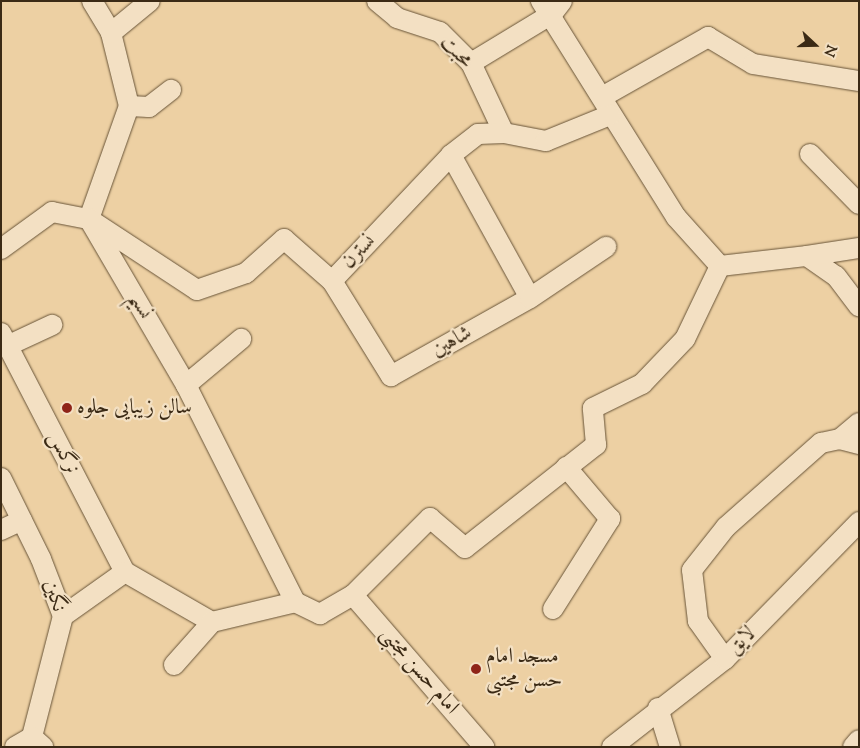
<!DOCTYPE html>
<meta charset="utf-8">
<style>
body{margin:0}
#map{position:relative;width:860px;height:748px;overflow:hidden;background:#edd0a3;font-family:"Sorts Mill Goudy",Amiri,serif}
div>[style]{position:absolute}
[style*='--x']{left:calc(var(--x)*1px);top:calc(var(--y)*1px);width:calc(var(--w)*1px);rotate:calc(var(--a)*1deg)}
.roads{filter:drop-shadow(0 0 1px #685438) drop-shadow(0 0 1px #685438)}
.minor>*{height:20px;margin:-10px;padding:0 10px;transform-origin:10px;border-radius:10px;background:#f3e0c3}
.dots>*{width:14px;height:14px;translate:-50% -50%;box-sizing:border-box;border:2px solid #f3e0c3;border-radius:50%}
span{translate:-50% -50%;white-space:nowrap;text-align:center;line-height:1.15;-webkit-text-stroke:4.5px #f3e0c3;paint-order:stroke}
.street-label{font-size:21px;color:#3b2a15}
.poi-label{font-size:21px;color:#3b2a15}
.left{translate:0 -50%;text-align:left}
.frame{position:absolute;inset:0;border:2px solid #3b2a15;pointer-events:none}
.north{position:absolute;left:790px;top:20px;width:50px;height:50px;-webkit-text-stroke:4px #f3e0c3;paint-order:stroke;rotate:111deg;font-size:14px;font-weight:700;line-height:20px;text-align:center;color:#3b2a15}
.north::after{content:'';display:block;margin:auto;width:18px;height:22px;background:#3b2a15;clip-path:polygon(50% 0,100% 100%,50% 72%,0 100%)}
</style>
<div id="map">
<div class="roads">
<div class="minor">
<div style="--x:92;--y:1;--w:37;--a:59"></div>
<div style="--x:111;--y:33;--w:75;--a:76.1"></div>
<div style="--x:129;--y:106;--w:120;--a:109.5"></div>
<div style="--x:89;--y:219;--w:192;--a:59.7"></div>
<div style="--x:186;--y:385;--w:243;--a:63.3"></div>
<div style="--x:377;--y:1;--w:26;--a:40"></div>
<div style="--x:397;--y:18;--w:45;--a:18"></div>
<div style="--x:440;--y:32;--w:44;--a:45"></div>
<div style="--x:471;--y:63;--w:77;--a:64.8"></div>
<div style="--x:541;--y:1;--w:255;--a:58"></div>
<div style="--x:676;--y:217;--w:66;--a:48.1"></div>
<div style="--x:720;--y:266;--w:88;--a:-6.6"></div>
<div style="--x:807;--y:256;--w:35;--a:35"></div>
<div style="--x:836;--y:276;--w:38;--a:53"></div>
<div style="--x:111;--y:33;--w:50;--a:-39.4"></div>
<div style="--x:471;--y:63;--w:95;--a:-31.2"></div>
<div style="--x:552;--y:14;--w:16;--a:-52"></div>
<div style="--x:602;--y:97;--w:122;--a:-29.5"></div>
<div style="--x:708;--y:37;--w:52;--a:31"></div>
<div style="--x:753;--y:64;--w:107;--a:9.1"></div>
<div style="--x:129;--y:106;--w:20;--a:3"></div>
<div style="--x:149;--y:107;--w:28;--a:-38"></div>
<div style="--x:810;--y:154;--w:70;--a:45.6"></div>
<div style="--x:451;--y:155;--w:163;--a:61.1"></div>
<div style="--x:1;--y:249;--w:63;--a:-36"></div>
<div style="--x:52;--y:212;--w:38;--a:11"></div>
<div style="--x:89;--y:219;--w:129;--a:33.3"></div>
<div style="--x:197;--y:290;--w:52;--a:-19.1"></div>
<div style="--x:246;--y:273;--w:51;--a:-41.8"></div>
<div style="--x:284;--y:239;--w:64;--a:41.2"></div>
<div style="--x:332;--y:281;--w:173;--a:-46.6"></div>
<div style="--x:451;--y:155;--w:34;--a:-38"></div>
<div style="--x:478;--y:134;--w:26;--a:-2"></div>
<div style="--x:504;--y:133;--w:43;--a:10.8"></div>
<div style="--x:546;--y:141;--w:69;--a:-22.1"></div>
<div style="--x:807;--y:256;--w:53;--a:-8.7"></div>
<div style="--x:332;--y:281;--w:112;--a:58.2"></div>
<div style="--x:391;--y:376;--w:159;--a:-29.3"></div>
<div style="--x:530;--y:298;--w:92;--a:-33.9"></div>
<div style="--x:1;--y:333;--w:269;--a:62.6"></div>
<div style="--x:7;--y:346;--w:50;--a:-25"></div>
<div style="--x:186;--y:385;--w:72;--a:-39.9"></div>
<div style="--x:840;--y:439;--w:25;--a:-40"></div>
<div style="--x:1;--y:478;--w:90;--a:63.7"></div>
<div style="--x:41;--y:559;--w:61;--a:68.9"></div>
<div style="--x:63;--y:616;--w:125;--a:104.4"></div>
<div style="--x:32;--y:737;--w:15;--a:42"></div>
<div style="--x:1;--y:530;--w:23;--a:-25"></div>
<div style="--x:353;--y:595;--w:201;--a:49.2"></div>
<div style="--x:295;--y:602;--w:28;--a:26"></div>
<div style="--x:320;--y:614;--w:38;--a:-30"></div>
<div style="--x:353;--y:595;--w:109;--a:-45"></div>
<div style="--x:430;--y:518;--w:46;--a:40.6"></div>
<div style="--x:465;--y:548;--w:167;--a:-38.2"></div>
<div style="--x:596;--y:445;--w:37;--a:-95"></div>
<div style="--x:593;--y:408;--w:55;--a:-26.1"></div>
<div style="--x:642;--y:384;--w:62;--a:-46.3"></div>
<div style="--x:685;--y:339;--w:81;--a:-64.4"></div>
<div style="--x:553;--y:609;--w:107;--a:-57.7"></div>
<div style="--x:610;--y:519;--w:68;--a:-130.2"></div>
<div style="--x:63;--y:616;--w:76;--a:-35.4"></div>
<div style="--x:125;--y:572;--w:100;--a:29.9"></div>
<div style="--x:212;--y:622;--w:85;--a:-13.5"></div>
<div style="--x:725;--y:659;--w:47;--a:-125.4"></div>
<div style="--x:698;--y:621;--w:51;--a:-96.7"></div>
<div style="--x:692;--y:570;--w:55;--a:-51.7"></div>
<div style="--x:726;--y:527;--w:127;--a:-41.5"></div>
<div style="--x:821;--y:443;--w:19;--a:-12"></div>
<div style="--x:840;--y:439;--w:20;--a:15"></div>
<div style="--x:174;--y:665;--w:57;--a:-48.5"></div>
<div style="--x:658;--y:708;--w:41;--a:72.9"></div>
<div style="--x:15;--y:747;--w:20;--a:-30"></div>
<div style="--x:612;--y:747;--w:143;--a:-37.9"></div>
<div style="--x:725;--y:659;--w:192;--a:-45.6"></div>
<div style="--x:853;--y:747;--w:9;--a:-49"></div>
</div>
</div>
<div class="dots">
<div style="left:67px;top:408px;background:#8f2418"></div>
<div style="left:476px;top:669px;background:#8f2418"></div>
</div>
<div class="street-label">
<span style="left:456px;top:52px;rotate:46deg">محبت</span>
<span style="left:359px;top:252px;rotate:-47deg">نسترن</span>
<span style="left:140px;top:306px;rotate:60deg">نسیم</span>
<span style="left:452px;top:342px;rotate:-29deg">شاهین</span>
<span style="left:63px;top:453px;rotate:63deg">نرگس</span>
<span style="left:54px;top:596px;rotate:72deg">نگین</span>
<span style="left:742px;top:641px;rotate:-46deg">لایق</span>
<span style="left:419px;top:671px;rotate:49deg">امام حسن مجتبی</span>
</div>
<div class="poi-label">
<span class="left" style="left:77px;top:408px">سالن زیبایی جلوه</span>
<span class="left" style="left:486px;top:669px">مسجد امام<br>حسن مجتبی</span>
</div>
<div class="frame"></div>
<div class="north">N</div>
</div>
